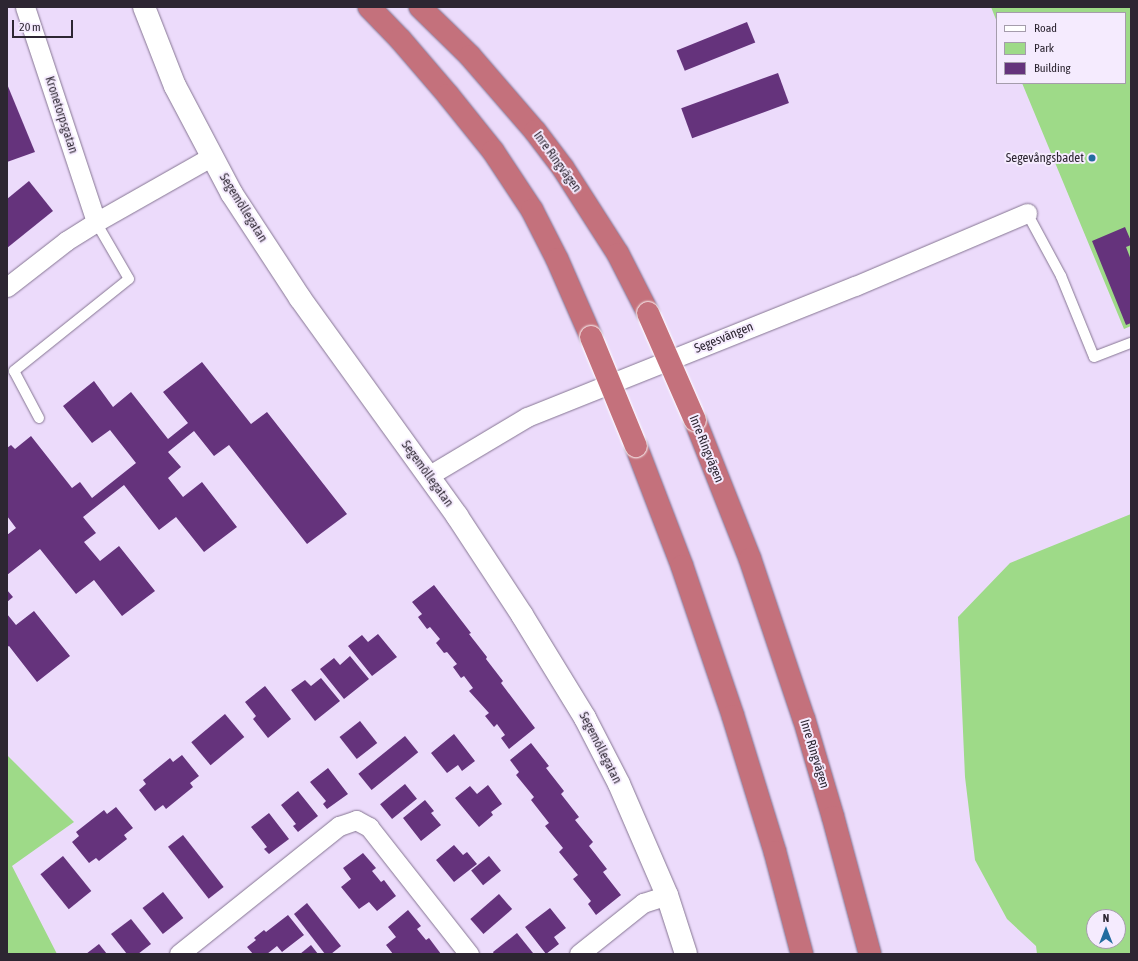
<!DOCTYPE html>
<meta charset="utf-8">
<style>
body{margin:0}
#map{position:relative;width:1138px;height:961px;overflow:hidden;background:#ecdbfb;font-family:"Asap Condensed",sans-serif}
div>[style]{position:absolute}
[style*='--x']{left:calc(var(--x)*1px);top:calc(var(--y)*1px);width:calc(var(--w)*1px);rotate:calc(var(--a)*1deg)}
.green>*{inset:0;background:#9eda88}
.building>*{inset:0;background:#65337c;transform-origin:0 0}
.roads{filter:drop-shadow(0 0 1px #857592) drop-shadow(0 0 1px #857592)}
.service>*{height:10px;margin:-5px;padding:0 5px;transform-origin:5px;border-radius:5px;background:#fff}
.minor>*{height:19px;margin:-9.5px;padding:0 9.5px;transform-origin:9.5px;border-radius:9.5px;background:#fff}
.tertiary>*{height:22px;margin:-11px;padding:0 11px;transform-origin:11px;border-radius:11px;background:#fff}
.motorway>*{height:22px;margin:-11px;padding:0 11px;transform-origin:11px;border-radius:11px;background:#c4717c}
.bridges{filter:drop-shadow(0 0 1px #fff) drop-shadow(0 0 1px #fff)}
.motorway-bridge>*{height:22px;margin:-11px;padding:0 11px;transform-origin:11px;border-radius:11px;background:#c4717c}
.dots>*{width:11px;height:11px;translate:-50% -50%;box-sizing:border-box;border:2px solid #f5ebfe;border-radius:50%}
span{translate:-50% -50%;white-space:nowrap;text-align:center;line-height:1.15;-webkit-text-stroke:4px #f5ebfe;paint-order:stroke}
.street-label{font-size:13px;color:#2d2632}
.poi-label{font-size:13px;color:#2d2632}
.right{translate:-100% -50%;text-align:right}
.frame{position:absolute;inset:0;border:8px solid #2d2632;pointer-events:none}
.legend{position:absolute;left:996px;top:12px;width:130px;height:72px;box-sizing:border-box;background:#f5ebfe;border:1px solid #a59cac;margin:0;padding:5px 7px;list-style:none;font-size:12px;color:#2d2632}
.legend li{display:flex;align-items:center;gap:8px;height:20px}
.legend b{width:20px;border:1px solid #a59cac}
.north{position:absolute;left:1086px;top:909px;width:40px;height:40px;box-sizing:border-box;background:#f5ebfe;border:1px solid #a59cac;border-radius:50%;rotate:0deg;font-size:11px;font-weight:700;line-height:16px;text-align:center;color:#2d2632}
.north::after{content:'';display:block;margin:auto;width:14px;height:18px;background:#236c9f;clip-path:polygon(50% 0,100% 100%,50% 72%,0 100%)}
.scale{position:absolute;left:12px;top:20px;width:61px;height:18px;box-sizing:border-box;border:2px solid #2d2632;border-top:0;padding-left:5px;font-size:12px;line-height:14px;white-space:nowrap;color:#2d2632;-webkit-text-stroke:3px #f5ebfe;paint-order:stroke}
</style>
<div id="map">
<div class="green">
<div style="clip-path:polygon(991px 7px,1131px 7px,1131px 326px,1124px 329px,1022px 83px,1125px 83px,1125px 13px,997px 13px,997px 22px)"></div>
<div style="clip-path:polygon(evenodd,1131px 514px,1131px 954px,1037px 954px,1036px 946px,1007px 919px,975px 860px,965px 777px,958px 617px,1010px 563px,1131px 514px,1094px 917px,1118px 917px,1118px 941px,1094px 941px,1094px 917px)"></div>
<div style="clip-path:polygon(7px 755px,74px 822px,12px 866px,57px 954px,7px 954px)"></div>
</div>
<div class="building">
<div style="left:747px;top:22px;width:22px;height:76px;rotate:68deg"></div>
<div style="left:778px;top:73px;width:32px;height:103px;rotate:70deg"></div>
<div style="clip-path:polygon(7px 84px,35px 152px,7px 162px)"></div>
<div style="clip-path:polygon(29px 181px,53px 211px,7px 248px,7px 199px)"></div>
<div style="clip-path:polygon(1125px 227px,1131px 241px,1131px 245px,1126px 247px,1131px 260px,1131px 323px,1126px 325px,1092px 241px)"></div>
<div style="clip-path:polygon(202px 362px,251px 424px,267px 412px,347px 514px,307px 544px,229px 445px,214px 456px,194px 431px,168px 452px,181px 467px,168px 478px,183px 497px,202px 482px,237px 527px,204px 552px,176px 517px,159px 530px,124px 485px,83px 517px,96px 533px,84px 542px,100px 561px,119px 546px,155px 591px,122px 616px,94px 580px,76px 594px,40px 549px,7px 575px,7px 535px,16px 528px,7px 516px,7px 448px,11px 445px,15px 449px,31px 436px,72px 488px,80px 482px,92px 498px,136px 463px,110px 430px,92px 443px,63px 406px,94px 381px,113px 407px,131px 392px,168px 439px,188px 423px,163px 392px)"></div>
<div style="clip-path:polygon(434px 585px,471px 633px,469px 634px,487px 657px,486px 659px,503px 681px,501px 683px,535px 728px,509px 749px,501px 738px,505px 735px,497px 724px,494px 727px,485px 716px,489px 713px,469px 691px,473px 688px,464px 676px,461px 678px,453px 667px,457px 664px,447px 652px,444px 653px,436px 643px,440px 639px,430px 627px,427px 629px,418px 617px,422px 614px,412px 602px)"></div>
<div style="clip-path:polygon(7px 590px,13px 597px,7px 602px)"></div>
<div style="clip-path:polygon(34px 611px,70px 656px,37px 682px,9px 646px,7px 647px,7px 614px,16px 625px)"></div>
<div style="clip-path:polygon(378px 634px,397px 657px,372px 676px,348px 646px,362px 635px,368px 642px)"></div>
<div style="clip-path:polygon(350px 656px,369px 679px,344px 699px,320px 669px,334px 658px,340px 665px)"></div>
<div style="clip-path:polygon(321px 678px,340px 701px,315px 721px,291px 690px,305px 680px,311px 686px)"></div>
<div style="clip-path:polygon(265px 686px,291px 719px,268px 738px,253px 719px,256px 716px,245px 702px)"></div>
<div style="left:225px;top:714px;width:30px;height:44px;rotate:50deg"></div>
<div style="left:360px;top:721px;width:28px;height:26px;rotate:52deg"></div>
<div style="clip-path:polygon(454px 734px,475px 761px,462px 771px,458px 765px,447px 773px,431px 753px)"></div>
<div style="left:405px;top:736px;width:21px;height:60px;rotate:51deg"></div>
<div style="clip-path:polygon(531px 743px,549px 766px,546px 768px,564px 791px,561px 794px,579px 817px,575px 820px,593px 842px,589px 846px,607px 869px,603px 872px,621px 895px,596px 915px,588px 904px,591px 901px,573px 879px,578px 875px,559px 852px,563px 848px,545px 826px,549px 823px,531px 800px,534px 797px,516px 775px,519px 772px,510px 760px)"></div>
<div style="clip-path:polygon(182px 755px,199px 776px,190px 783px,193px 787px,166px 809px,163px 805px,155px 811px,139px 790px,146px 784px,143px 780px,170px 758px,173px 762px)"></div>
<div style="clip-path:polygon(328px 768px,348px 794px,327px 809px,323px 804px,326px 801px,310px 782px)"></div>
<div style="left:405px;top:784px;width:19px;height:32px;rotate:51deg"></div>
<div style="clip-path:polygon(488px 785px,502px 804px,491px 812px,493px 815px,479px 827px,455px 798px,470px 786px,477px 794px)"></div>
<div style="clip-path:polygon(298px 791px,318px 816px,298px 832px,293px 826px,296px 824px,281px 805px)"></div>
<div style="clip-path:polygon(425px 800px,434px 811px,431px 813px,441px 825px,421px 841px,403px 818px)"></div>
<div style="clip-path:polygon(116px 807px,133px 828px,124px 835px,127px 839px,99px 861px,96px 858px,89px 863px,72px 842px,79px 836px,76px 832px,104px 810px,107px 814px)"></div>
<div style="clip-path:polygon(269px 813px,289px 839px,269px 854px,264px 849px,267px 847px,251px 827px)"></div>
<div style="left:183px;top:835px;width:66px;height:19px;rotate:52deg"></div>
<div style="clip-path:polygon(454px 845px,463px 855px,467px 852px,477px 864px,454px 882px,436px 860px)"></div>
<div style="clip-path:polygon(363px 853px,376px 868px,372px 871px,377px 877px,381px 882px,384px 880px,396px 896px,377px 911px,369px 902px,359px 909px,341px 887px,351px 879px,343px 868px)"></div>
<div style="left:63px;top:856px;width:45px;height:29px;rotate:51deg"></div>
<div style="left:489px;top:856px;width:19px;height:23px;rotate:51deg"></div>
<div style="left:163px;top:892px;width:33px;height:26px;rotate:52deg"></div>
<div style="left:499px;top:894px;width:20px;height:38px;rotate:49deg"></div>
<div style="clip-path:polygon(307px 903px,341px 946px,331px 954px,325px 954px,294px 914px)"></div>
<div style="clip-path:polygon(550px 908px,566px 928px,554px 937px,559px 944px,546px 954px,525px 927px)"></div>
<div style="clip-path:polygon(408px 910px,421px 926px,417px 929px,426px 940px,429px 938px,441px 954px,393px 954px,386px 945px,396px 937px,388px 927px)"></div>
<div style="clip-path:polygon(288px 915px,304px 935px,282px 952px,277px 946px,267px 954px,253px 954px,247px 947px,256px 940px,254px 938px,264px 930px,266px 932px)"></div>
<div style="clip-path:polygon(131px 919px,151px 944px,138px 954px,127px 954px,111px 934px)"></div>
<div style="clip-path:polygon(517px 933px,533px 953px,494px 954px,493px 952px)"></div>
<div style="clip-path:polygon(99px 944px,107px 954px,86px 954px)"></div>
<div style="clip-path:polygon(311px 945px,318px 954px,300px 954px)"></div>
</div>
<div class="roads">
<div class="service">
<div style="--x:1027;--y:213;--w:72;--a:61.6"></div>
<div style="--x:1061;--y:276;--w:87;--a:67.8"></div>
<div style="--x:1094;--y:357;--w:40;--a:-21"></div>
<div style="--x:39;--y:418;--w:53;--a:-118"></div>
<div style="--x:14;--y:371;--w:147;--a:-38.7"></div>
<div style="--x:129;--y:279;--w:66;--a:-120.1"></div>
</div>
<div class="minor">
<div style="--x:25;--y:7;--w:226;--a:71.7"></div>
<div style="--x:7;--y:287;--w:75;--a:-37.9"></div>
<div style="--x:66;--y:241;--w:36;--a:-32"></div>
<div style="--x:96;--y:222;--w:132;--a:-29.5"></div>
<div style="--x:428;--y:476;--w:115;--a:-30.8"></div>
<div style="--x:527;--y:417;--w:353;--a:-21.8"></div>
<div style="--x:855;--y:286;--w:187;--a:-23"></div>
<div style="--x:179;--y:954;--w:205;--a:-38.7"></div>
<div style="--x:339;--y:826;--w:18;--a:-19"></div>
<div style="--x:356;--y:820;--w:15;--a:28"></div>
<div style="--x:369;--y:827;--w:162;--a:51.8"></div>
<div style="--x:579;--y:954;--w:82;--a:-38.6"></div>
<div style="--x:643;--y:903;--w:25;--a:-18"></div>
</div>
<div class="tertiary">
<div style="--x:144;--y:7;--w:85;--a:68.6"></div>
<div style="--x:175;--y:86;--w:122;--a:62.2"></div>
<div style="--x:232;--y:194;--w:124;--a:56.8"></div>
<div style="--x:300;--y:298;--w:269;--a:54.2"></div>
<div style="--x:457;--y:516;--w:118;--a:56.7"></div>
<div style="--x:522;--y:615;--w:121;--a:58.5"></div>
<div style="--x:585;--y:718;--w:74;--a:62.7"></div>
<div style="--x:619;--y:784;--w:121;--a:66.6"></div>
<div style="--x:667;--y:895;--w:62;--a:72.1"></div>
</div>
<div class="motorway">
<div style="--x:369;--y:7;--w:45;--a:45.9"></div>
<div style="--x:400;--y:39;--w:74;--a:49.4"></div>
<div style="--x:448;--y:95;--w:72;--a:51.2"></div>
<div style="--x:493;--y:151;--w:71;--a:56.5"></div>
<div style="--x:532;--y:210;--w:55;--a:63"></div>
<div style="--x:557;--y:259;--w:85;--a:66.4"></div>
<div style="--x:420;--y:7;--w:70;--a:44.4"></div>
<div style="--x:470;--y:56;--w:99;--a:49.1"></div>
<div style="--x:535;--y:131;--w:46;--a:52.9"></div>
<div style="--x:563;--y:168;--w:102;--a:57.4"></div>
<div style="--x:618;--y:254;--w:66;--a:63"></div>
<div style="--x:695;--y:420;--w:149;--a:68.4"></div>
<div style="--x:750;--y:559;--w:169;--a:71.4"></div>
<div style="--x:804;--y:719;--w:102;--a:73.5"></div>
<div style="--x:833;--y:817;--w:142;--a:74.9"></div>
<div style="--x:636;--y:446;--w:129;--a:69"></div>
<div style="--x:682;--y:566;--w:158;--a:71.2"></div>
<div style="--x:733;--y:716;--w:142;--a:72.8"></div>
<div style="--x:775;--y:852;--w:106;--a:75.2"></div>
</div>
</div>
<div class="bridges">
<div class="motorway-bridge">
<div style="--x:648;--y:313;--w:117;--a:66.3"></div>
<div style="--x:591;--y:337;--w:118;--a:67.6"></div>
</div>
</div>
<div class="dots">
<div style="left:1092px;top:158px;background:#236c9f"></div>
</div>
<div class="street-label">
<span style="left:61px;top:115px;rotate:72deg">Kronetorpsgatan</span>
<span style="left:557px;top:162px;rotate:54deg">Inre Ringvägen</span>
<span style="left:243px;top:208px;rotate:58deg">Segemöllegatan</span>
<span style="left:724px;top:338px;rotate:-22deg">Segesvängen</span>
<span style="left:706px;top:449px;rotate:68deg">Inre Ringvägen</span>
<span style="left:427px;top:474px;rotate:54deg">Segemöllegatan</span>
<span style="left:600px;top:748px;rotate:63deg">Segemöllegatan</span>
<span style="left:814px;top:754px;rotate:73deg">Inre Ringvägen</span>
</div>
<div class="poi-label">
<span class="right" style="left:1084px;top:158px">Segevångsbadet</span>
</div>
<div class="frame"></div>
<ul class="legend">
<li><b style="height:5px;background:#fff"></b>Road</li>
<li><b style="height:11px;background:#9eda88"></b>Park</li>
<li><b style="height:11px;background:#65337c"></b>Building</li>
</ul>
<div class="north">N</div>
<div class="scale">20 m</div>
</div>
